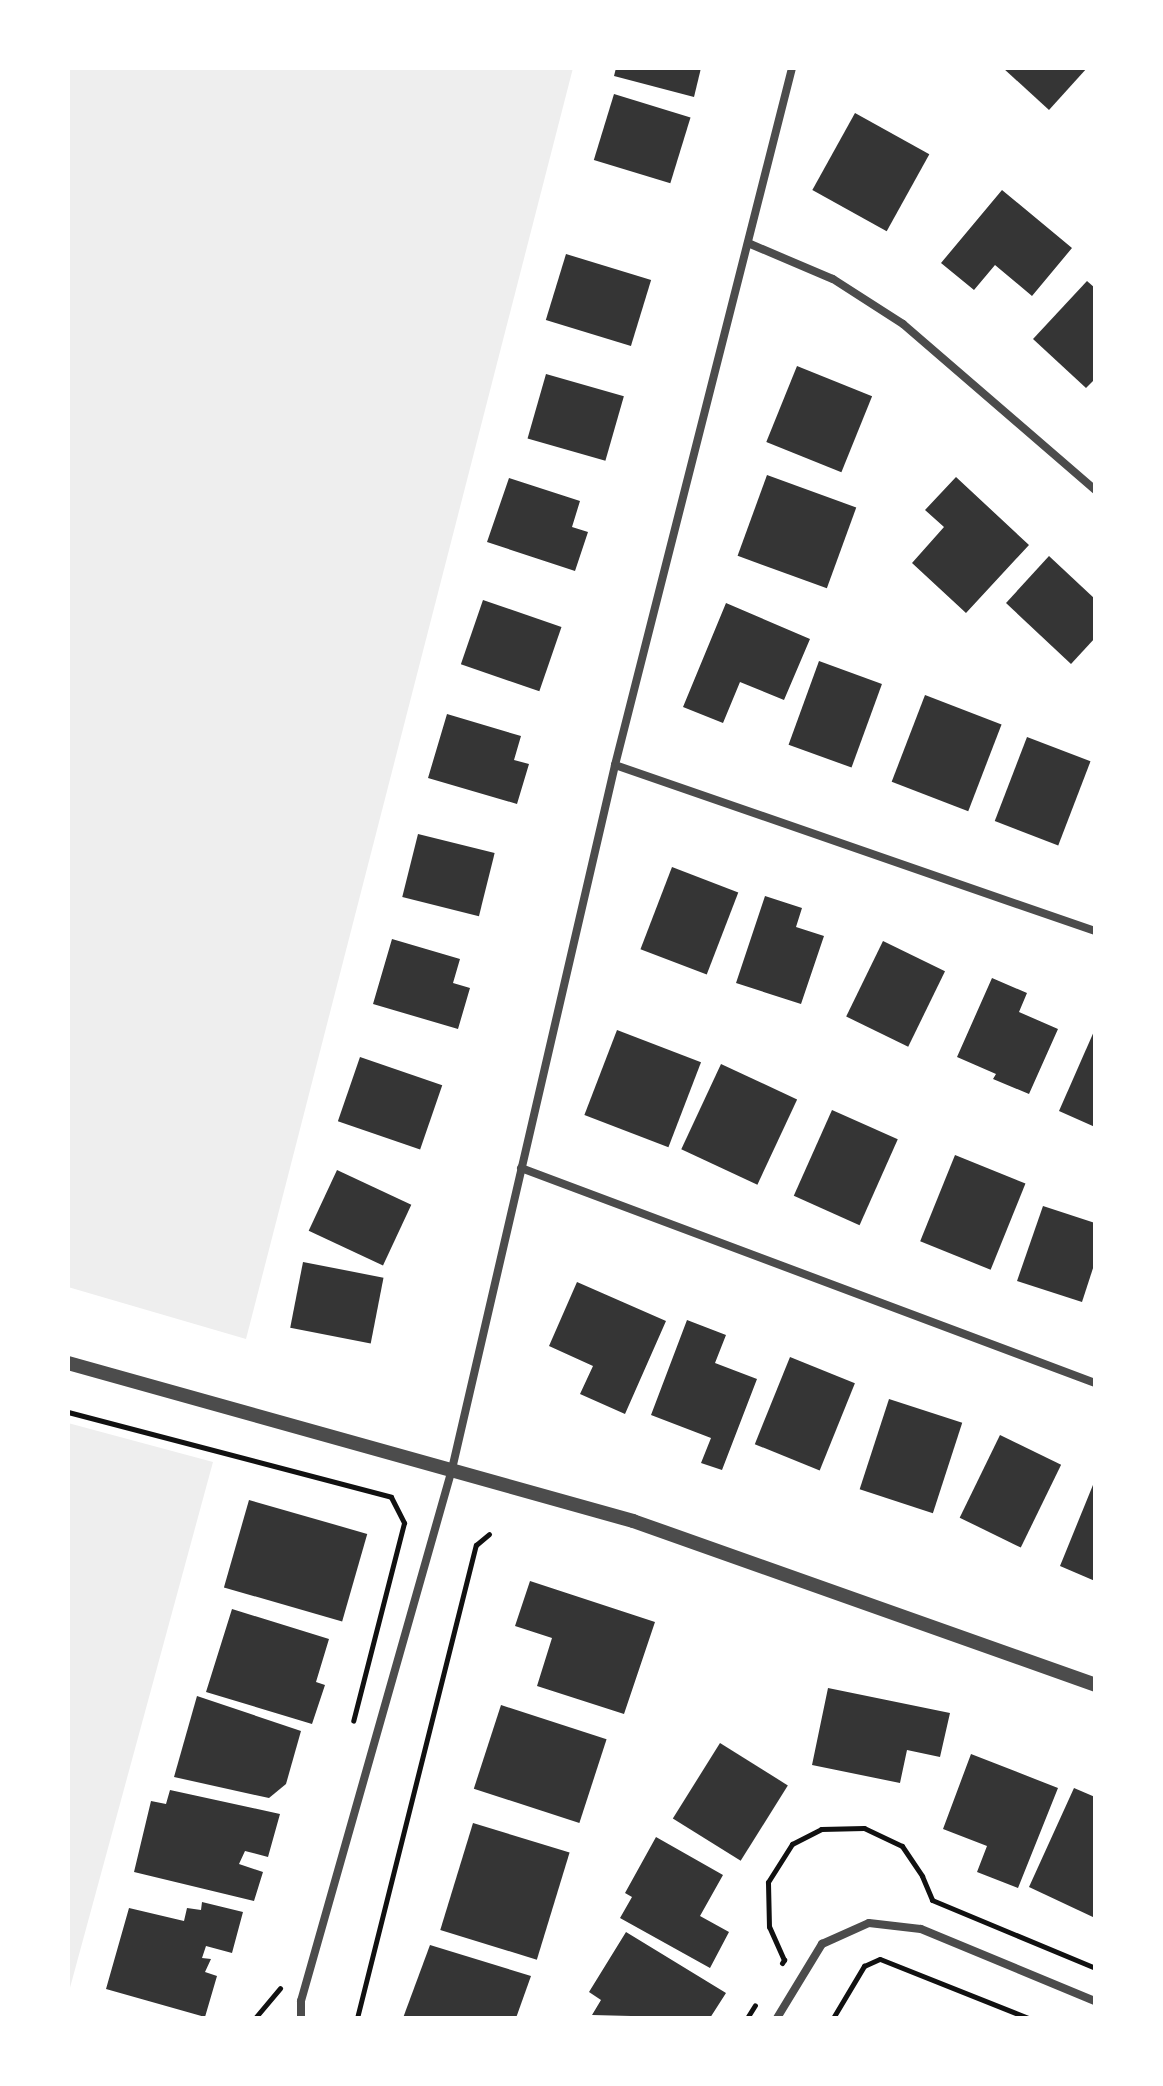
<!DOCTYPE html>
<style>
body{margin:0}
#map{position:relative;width:1163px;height:2086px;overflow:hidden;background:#fff;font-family:"Source Serif 4",serif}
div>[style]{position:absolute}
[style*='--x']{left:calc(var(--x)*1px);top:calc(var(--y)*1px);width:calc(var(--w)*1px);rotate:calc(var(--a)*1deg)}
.green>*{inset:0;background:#eee}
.building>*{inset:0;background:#353535;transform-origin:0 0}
.path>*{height:5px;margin:-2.5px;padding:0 2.5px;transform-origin:2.5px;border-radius:2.5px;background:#111}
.minor>*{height:8px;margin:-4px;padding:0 4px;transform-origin:4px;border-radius:4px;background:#4c4c4c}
.tertiary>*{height:14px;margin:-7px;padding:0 7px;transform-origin:7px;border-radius:7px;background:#4c4c4c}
span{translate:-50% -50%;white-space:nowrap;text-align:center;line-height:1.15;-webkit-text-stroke:6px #fff;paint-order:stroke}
.frame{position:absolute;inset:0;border:70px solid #fff;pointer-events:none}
</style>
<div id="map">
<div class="green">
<div style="clip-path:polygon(68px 68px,573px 68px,246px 1339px,68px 1287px)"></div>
<div style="clip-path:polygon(68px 1423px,213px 1462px,68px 1995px)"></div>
</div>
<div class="building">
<div style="clip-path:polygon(616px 68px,701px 68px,694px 97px,614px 76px)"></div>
<div style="clip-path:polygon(1003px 68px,1087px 68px,1049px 110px)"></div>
<div style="left:614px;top:94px;width:80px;height:69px;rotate:17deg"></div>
<div style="left:855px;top:113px;width:85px;height:88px;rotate:29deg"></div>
<div style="clip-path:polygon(1002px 190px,1072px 248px,1032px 296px,995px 265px,974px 290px,941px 263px)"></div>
<div style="left:566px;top:254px;width:89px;height:69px;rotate:17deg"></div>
<div style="clip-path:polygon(1087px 281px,1095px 288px,1095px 379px,1086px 388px,1033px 339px)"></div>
<div style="left:797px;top:366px;width:81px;height:82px;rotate:22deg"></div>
<div style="left:546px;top:374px;width:81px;height:67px;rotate:16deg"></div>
<div style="left:767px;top:475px;width:95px;height:86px;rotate:20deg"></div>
<div style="clip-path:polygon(956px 477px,1029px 545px,966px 613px,912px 563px,944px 527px,925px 510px)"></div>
<div style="clip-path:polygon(509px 478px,580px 501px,572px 527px,588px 532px,575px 571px,487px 542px)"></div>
<div style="clip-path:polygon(1049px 556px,1095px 599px,1095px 638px,1071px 664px,1006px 603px)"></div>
<div style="left:483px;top:600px;width:83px;height:68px;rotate:19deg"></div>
<div style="clip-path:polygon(726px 603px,810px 639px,784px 700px,740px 682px,723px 723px,683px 707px)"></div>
<div style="left:819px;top:661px;width:67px;height:89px;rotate:20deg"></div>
<div style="left:925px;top:695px;width:82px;height:93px;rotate:21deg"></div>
<div style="clip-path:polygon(447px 714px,521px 736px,514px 760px,529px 764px,517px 804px,428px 778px)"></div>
<div style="left:1027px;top:737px;width:68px;height:90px;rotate:21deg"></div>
<div style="left:418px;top:834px;width:79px;height:65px;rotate:14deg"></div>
<div style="left:672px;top:867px;width:71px;height:88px;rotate:21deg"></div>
<div style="clip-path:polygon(765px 896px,802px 908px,796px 927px,824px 936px,801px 1004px,736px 983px)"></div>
<div style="clip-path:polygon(392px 939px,460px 959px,453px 983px,470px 988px,458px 1029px,373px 1004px)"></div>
<div style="left:883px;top:941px;width:69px;height:84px;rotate:26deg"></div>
<div style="clip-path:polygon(992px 978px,1027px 993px,1019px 1012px,1058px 1029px,1029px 1094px,993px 1079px,996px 1074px,957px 1057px)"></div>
<div style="clip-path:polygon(1095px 1029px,1095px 1127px,1059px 1111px)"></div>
<div style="left:617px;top:1030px;width:90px;height:91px;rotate:21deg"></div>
<div style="left:360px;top:1057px;width:87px;height:68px;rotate:19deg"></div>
<div style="left:721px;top:1064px;width:84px;height:94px;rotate:25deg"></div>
<div style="left:832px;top:1110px;width:72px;height:94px;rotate:24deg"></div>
<div style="left:955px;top:1155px;width:76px;height:93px;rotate:22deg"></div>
<div style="left:337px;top:1170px;width:82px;height:67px;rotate:25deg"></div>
<div style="clip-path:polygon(1043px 1206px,1095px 1223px,1095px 1262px,1082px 1302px,1017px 1281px)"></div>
<div style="left:303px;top:1262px;width:82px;height:67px;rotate:11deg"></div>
<div style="clip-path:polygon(577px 1282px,666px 1321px,625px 1414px,580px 1394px,593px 1366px,549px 1346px)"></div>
<div style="clip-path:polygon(687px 1320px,726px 1335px,715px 1363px,757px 1379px,722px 1470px,701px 1463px,711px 1438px,651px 1415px)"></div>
<div style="left:790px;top:1357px;width:70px;height:94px;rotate:22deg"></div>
<div style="left:889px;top:1399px;width:77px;height:95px;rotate:18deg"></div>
<div style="left:1000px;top:1435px;width:68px;height:92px;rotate:26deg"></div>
<div style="clip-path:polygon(1095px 1480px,1095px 1581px,1060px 1566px)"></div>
<div style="left:249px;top:1500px;width:123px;height:91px;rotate:16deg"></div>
<div style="clip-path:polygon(530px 1581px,655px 1622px,624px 1714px,537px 1686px,552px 1638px,515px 1626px)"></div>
<div style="clip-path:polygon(232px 1609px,329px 1639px,316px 1682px,325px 1685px,312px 1724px,206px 1692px)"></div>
<div style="clip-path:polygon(828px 1688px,950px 1713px,940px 1757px,907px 1750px,900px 1783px,812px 1765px)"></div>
<div style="clip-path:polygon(197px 1696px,301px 1731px,286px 1784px,269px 1798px,174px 1777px)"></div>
<div style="left:501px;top:1705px;width:111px;height:88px;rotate:18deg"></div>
<div style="left:720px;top:1743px;width:80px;height:89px;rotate:32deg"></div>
<div style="clip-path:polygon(971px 1754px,1058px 1788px,1018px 1888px,977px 1872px,987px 1846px,943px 1829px)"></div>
<div style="clip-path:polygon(1074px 1788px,1095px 1797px,1095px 1918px,1029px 1887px)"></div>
<div style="clip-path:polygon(170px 1790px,280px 1814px,268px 1857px,245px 1851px,239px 1864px,263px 1872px,254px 1901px,134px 1872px,151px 1801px,166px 1804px)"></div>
<div style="left:473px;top:1823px;width:101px;height:112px;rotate:17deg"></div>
<div style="clip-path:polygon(656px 1837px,723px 1875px,700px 1916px,729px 1932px,710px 1968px,620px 1918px,632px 1897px,625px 1893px)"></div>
<div style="clip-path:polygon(202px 1902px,243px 1912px,232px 1953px,206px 1946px,202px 1958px,211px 1959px,205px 1972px,217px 1976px,205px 2017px,106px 1989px,129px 1908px,184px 1921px,187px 1908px,201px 1910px)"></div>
<div style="clip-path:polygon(626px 1932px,726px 1993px,710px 2018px,592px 2015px,601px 2000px,589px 1992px)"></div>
<div style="clip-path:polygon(430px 1945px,531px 1976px,516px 2018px,403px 2018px)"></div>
</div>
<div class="path">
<div style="--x:68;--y:1412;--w:334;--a:14.7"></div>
<div style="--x:391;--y:1497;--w:29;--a:63"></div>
<div style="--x:404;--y:1523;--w:204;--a:104.4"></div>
<div style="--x:782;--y:1963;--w:4;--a:-56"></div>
<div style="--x:784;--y:1960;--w:36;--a:-114"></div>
<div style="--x:769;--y:1927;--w:45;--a:-91.3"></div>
<div style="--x:768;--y:1882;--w:45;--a:-57.7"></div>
<div style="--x:792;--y:1844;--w:33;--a:-27"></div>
<div style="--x:821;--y:1829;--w:43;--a:-1.3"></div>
<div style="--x:864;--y:1828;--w:42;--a:25.3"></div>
<div style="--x:902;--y:1846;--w:36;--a:56"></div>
<div style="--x:922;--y:1876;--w:26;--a:67"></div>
<div style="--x:932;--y:1900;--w:177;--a:22.6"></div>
<div style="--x:255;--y:2018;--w:39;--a:-50"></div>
<div style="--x:357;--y:2018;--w:488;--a:-75.9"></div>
<div style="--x:476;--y:1545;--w:17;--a:-40"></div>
<div style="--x:747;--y:2018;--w:15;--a:-58"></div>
<div style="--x:833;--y:2018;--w:61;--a:-59.2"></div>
<div style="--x:864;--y:1966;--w:17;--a:-24"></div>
<div style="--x:880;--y:1959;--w:159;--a:21.7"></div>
</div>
<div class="minor">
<div style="--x:748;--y:243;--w:92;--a:23"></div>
<div style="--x:833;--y:279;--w:83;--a:32.7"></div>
<div style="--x:903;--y:324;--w:254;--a:40.8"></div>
<div style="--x:615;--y:765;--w:508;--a:19.08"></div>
<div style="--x:521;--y:1168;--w:613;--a:20.53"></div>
<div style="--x:301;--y:2018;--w:17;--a:-90"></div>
<div style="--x:301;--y:2001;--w:553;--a:-74.15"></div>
<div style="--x:452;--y:1469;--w:723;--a:-76.96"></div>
<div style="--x:615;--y:765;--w:719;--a:-75.75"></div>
<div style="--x:777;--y:2018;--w:87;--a:-58.7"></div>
<div style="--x:822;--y:1944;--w:51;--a:-24.1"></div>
<div style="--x:869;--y:1923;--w:52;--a:6.6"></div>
<div style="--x:921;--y:1929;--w:188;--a:22.5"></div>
</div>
<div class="tertiary">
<div style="--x:68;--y:1363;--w:587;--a:15.62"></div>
<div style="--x:633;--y:1521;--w:490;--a:19.5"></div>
</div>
<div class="frame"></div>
</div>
